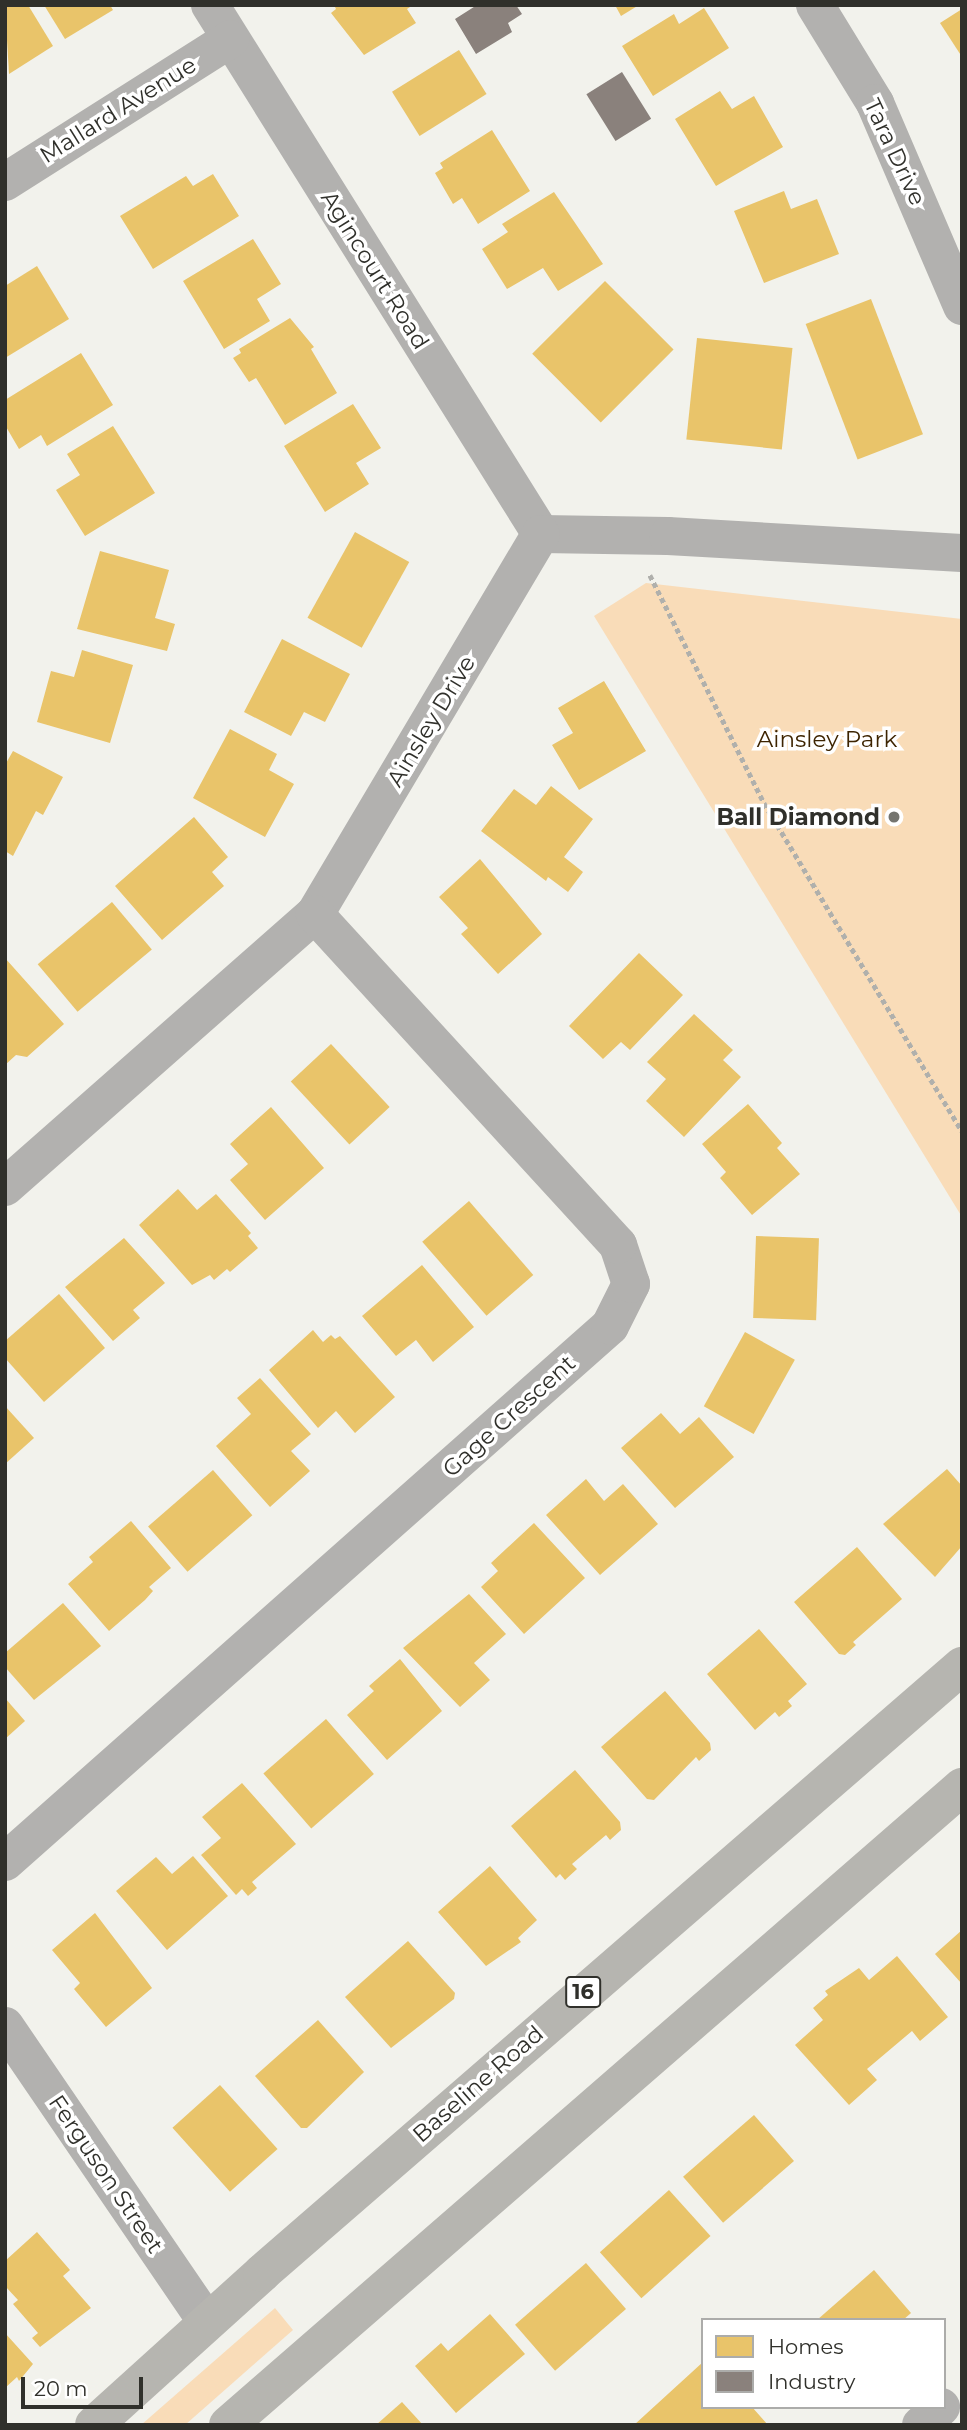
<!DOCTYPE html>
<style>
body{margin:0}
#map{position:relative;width:967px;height:2430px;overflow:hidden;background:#f2f2ec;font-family:Montserrat,sans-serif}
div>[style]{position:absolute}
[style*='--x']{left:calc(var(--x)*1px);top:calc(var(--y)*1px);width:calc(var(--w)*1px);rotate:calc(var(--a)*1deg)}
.green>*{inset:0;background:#f9dcb8}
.homes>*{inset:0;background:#e9c46a;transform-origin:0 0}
.industry>*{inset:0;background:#8a817c;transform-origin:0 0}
.path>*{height:4.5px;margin-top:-2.25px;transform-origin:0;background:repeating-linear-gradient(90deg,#b0b0ac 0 5px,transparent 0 8.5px)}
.street>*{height:38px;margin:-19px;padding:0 19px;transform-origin:19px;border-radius:19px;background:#b2b1af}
.primary>*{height:38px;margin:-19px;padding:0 19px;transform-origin:19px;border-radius:19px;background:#b6b5b0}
.dots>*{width:19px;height:19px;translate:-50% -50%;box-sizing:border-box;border:4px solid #fff;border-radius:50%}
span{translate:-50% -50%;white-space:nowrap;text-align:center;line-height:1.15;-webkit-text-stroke:7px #fff;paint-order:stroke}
.shield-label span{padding:2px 5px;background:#fff;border:2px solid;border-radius:5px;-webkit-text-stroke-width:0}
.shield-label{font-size:21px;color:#30302b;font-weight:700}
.street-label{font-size:23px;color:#30302b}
.park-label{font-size:23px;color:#3d2401}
.poi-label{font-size:23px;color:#30302b;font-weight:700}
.right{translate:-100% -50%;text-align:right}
.frame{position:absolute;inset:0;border:7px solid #30302b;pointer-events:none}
.legend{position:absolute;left:701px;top:2318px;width:245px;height:91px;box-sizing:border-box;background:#fff;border:2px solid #acacaa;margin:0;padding:9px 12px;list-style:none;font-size:21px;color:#30302b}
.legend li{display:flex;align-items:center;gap:14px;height:35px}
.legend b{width:35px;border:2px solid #acacaa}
.scale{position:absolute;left:21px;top:2377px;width:122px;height:32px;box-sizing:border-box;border:4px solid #30302b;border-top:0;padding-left:9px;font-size:21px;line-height:24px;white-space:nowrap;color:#30302b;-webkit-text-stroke:5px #fff;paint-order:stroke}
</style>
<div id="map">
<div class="green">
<div style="clip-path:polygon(646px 583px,962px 619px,962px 1217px,594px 616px)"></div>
<div style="clip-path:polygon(275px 2308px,293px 2330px,185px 2425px,141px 2425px)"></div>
</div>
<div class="homes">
<div style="clip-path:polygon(5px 5px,28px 5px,53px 46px,9px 74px)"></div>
<div style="clip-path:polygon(44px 5px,110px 5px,113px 10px,65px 39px)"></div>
<div style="clip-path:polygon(334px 5px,413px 5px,407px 9px,416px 23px,364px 55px,331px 13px,336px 9px)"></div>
<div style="clip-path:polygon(615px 5px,639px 5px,621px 16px)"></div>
<div style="clip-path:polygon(704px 8px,729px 48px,653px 96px,622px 46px,674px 14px,679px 24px)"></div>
<div style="clip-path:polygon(962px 9px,962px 57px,940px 23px)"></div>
<div style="left:459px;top:50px;width:52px;height:79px;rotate:58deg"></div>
<div style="clip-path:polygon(720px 91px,732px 109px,754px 96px,783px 147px,716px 186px,675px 119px)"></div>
<div style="clip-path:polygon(492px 130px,530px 191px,478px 224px,462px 198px,453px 204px,435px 173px,443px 168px,440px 163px)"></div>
<div style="clip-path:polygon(213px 174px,239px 216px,153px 269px,120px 216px,186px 176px,193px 186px)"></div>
<div style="clip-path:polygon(784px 191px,791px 209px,817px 199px,839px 254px,764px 283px,734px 211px)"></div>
<div style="clip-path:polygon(554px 192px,603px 264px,558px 291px,543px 268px,507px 289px,482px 249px,508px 232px,502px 224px)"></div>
<div style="clip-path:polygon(253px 239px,281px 284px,257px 299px,270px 321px,224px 349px,183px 281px)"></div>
<div style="clip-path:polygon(37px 266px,69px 319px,5px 358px,5px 286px)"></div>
<div style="left:605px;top:281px;width:97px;height:103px;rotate:45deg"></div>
<div style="left:871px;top:299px;width:145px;height:70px;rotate:69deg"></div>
<div style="clip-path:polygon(290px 318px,314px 347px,311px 349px,337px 393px,285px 425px,256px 378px,249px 382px,233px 358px,241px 353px,239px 349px)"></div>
<div style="left:697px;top:338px;width:96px;height:102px;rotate:6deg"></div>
<div style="clip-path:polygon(81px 353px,113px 405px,47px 446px,41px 435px,19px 449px,5px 425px,5px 400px)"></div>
<div style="clip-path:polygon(353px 404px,381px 448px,356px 463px,369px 484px,325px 512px,284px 446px)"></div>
<div style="clip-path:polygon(113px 426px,155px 493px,85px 536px,56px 490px,80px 475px,67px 454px)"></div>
<div style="left:355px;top:532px;width:62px;height:98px;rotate:29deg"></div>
<div style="clip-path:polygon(100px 551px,169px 570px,155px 618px,175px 624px,167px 651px,77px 629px)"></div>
<div style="clip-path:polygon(282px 639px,350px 674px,325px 722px,304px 712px,291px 736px,244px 712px)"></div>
<div style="clip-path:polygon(82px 650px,133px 665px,110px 743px,37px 722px,51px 671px,74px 677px)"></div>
<div style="clip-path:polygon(604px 681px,646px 751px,579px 790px,552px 745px,573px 733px,558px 708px)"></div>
<div style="clip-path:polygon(230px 729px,277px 754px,269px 770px,294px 784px,265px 837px,193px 798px)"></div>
<div style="clip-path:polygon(13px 751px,63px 777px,43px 815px,36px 811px,13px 856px,5px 851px,5px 765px)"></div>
<div style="clip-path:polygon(551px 786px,593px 819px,564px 857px,583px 872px,568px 892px,548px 877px,546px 881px,481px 831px,514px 789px,536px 805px)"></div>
<div style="clip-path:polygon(194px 817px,228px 857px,212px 872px,224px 886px,162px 940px,115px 886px)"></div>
<div style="clip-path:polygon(480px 859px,542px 934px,498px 974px,461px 934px,468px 928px,439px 897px)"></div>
<div style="left:112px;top:902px;width:62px;height:97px;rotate:50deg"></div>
<div style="clip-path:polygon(639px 953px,683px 995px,630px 1050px,621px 1042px,603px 1059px,569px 1026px)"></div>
<div style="clip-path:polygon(5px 958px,64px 1024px,27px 1057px,16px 1055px,5px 1065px)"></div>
<div style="clip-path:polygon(694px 1014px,733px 1050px,723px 1060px,741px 1077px,684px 1137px,646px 1101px,666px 1079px,647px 1062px)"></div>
<div style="left:331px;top:1044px;width:86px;height:55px;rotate:47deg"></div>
<div style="clip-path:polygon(748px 1104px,782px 1143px,777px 1148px,800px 1174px,752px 1215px,720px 1178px,726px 1172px,702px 1144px)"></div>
<div style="clip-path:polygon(271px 1107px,324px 1168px,265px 1220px,230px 1180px,248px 1164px,230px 1144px)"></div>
<div style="clip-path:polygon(178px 1189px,197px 1210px,216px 1194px,251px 1233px,248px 1236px,258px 1248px,230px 1272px,227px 1269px,214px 1280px,210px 1275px,192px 1285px,139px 1225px)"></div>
<div style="left:469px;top:1201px;width:98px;height:62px;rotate:49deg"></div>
<div style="left:756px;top:1236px;width:63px;height:82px;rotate:2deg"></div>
<div style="clip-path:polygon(124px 1238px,165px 1283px,133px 1310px,140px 1318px,113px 1341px,65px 1287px)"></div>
<div style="clip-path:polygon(422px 1265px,474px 1327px,433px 1362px,416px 1340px,396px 1356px,362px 1316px)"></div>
<div style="clip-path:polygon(59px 1294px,105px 1348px,44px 1402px,5px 1358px,5px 1341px)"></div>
<div style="clip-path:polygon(313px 1330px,323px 1342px,331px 1335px,335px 1339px,340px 1336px,395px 1397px,355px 1433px,336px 1411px,318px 1428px,269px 1370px)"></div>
<div style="left:745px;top:1332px;width:57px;height:85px;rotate:29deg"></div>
<div style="clip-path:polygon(260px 1378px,311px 1434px,291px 1451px,310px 1471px,270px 1507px,216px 1446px,251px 1414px,237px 1398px)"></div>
<div style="clip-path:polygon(5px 1406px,34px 1438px,5px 1464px)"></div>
<div style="clip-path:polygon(661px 1413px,680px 1434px,699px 1417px,734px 1457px,675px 1508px,621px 1448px)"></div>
<div style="clip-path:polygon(947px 1469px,962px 1486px,962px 1546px,935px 1577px,883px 1524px)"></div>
<div style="left:213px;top:1470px;width:60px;height:86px;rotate:49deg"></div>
<div style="clip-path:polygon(586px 1479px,604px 1501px,623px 1484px,658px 1524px,600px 1575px,546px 1515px)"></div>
<div style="clip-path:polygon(131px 1521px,171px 1568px,149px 1587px,153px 1591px,145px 1600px,109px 1631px,68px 1584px,93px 1562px,89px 1557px)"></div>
<div style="clip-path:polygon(534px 1523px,585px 1578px,524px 1634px,481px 1587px,498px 1571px,491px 1563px)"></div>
<div style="clip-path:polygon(857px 1547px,902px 1599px,853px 1642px,856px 1645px,845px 1655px,839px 1654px,794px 1602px)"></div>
<div style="clip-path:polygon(469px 1594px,506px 1634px,474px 1663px,490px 1680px,460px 1707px,403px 1648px)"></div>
<div style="clip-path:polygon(63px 1603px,101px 1646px,34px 1700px,5px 1667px,5px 1653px)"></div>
<div style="clip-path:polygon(759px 1629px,807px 1684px,788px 1701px,792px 1706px,779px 1717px,775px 1712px,755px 1730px,707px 1674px)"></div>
<div style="clip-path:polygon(400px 1659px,442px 1711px,387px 1760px,347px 1715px,374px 1691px,369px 1686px)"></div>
<div style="clip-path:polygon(665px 1691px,710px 1743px,711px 1750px,699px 1761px,696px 1757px,654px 1800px,647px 1799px,601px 1747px)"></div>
<div style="clip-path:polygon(5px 1698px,25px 1721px,5px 1739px)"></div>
<div style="left:326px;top:1719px;width:73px;height:83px;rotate:49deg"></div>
<div style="clip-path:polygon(575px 1770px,620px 1822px,621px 1830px,610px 1840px,606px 1835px,572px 1864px,577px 1869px,565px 1880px,560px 1874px,556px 1878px,511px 1826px)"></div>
<div style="clip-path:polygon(242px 1783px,296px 1844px,252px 1882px,257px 1888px,248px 1896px,242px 1889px,236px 1895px,201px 1855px,221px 1838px,202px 1817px)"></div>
<div style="clip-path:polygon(193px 1856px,228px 1896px,167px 1950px,116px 1891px,156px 1857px,172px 1874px)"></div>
<div style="clip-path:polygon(490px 1866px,537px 1920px,518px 1938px,521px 1942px,486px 1966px,438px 1912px)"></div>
<div style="clip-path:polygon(95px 1913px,152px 1988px,106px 2027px,74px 1989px,80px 1983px,52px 1950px)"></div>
<div style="clip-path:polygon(962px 1930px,962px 1984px,935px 1954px)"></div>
<div style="clip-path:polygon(408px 1941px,455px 1993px,454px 1999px,391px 2048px,345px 1997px)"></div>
<div style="clip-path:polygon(897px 1956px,948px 2017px,920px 2041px,912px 2031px,867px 2069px,877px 2080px,849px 2105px,795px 2045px,823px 2020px,813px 2008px,828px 1995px,825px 1991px,859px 1968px,869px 1980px)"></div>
<div style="clip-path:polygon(318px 2020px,364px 2072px,307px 2128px,301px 2128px,255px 2076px)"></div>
<div style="left:220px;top:2085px;width:86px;height:64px;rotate:48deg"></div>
<div style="left:754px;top:2115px;width:61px;height:94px;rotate:49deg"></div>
<div style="left:669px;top:2190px;width:62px;height:93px;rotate:48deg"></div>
<div style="clip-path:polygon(37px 2232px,70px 2270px,63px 2276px,91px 2308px,40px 2347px,32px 2338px,38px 2333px,13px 2304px,18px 2300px,5px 2286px,5px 2261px)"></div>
<div style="left:586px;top:2263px;width:61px;height:94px;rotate:49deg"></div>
<div style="clip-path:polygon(874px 2270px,911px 2313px,903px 2320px,817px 2320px)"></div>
<div style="clip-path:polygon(490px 2314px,525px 2354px,456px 2413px,415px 2366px,441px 2343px,448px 2351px)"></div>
<div style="clip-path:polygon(5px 2333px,33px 2364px,19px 2381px,17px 2377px,5px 2388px)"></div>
<div style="clip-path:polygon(703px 2362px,703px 2407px,752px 2407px,768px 2425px,634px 2425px)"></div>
<div style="clip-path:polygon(402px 2402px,423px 2425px,376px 2425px)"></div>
</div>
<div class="industry">
<div style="clip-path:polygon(477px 5px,516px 5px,522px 14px,508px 23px,512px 32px,476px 54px,455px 19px)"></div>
<div style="left:622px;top:72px;width:55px;height:42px;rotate:58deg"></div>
</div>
<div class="path">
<div style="--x:650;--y:575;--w:255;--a:63.4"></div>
<div style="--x:764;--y:803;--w:383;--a:58.9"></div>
</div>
<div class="street">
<div style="--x:210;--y:5;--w:624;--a:57.97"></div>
<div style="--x:815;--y:5;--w:115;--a:58.5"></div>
<div style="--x:875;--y:103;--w:221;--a:66.8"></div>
<div style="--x:5;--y:182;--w:267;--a:-32.4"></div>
<div style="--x:541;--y:534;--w:127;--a:0.9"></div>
<div style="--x:668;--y:536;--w:294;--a:3.3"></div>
<div style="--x:5;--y:1187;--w:413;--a:-41.4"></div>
<div style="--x:315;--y:914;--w:442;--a:-59.3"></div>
<div style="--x:5;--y:1862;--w:808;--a:-41.54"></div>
<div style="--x:610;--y:1326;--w:47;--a:-63.4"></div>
<div style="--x:631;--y:1284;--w:41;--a:-108.4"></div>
<div style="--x:618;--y:1245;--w:449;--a:-132.5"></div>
<div style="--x:5;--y:2026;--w:358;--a:55.7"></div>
<div style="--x:921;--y:2425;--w:27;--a:-42"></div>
</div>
<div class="primary">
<div style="--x:94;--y:2425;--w:227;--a:-42.1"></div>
<div style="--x:262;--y:2273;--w:927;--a:-40.93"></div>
<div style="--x:228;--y:2425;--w:973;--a:-41"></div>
</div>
<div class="dots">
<div style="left:894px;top:817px;background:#74746f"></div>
</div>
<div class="shield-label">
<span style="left:583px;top:1992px">16</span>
</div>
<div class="street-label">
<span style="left:118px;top:110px;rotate:-32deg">Mallard Avenue</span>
<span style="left:895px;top:152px;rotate:65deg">Tara Drive</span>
<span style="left:375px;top:270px;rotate:58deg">Agincourt Road</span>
<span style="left:431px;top:721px;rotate:-59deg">Ainsley Drive</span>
<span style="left:509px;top:1416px;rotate:-42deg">Gage Crescent</span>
<span style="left:478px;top:2084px;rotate:-41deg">Baseline Road</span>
<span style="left:106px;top:2174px;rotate:56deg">Ferguson Street</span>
</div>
<div class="park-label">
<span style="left:827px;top:739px">Ainsley Park</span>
</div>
<div class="poi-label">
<span class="right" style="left:880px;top:817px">Ball Diamond</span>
</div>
<div class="frame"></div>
<ul class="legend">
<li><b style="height:19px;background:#e9c46a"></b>Homes</li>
<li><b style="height:19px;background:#8a817c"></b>Industry</li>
</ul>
<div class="scale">20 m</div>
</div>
